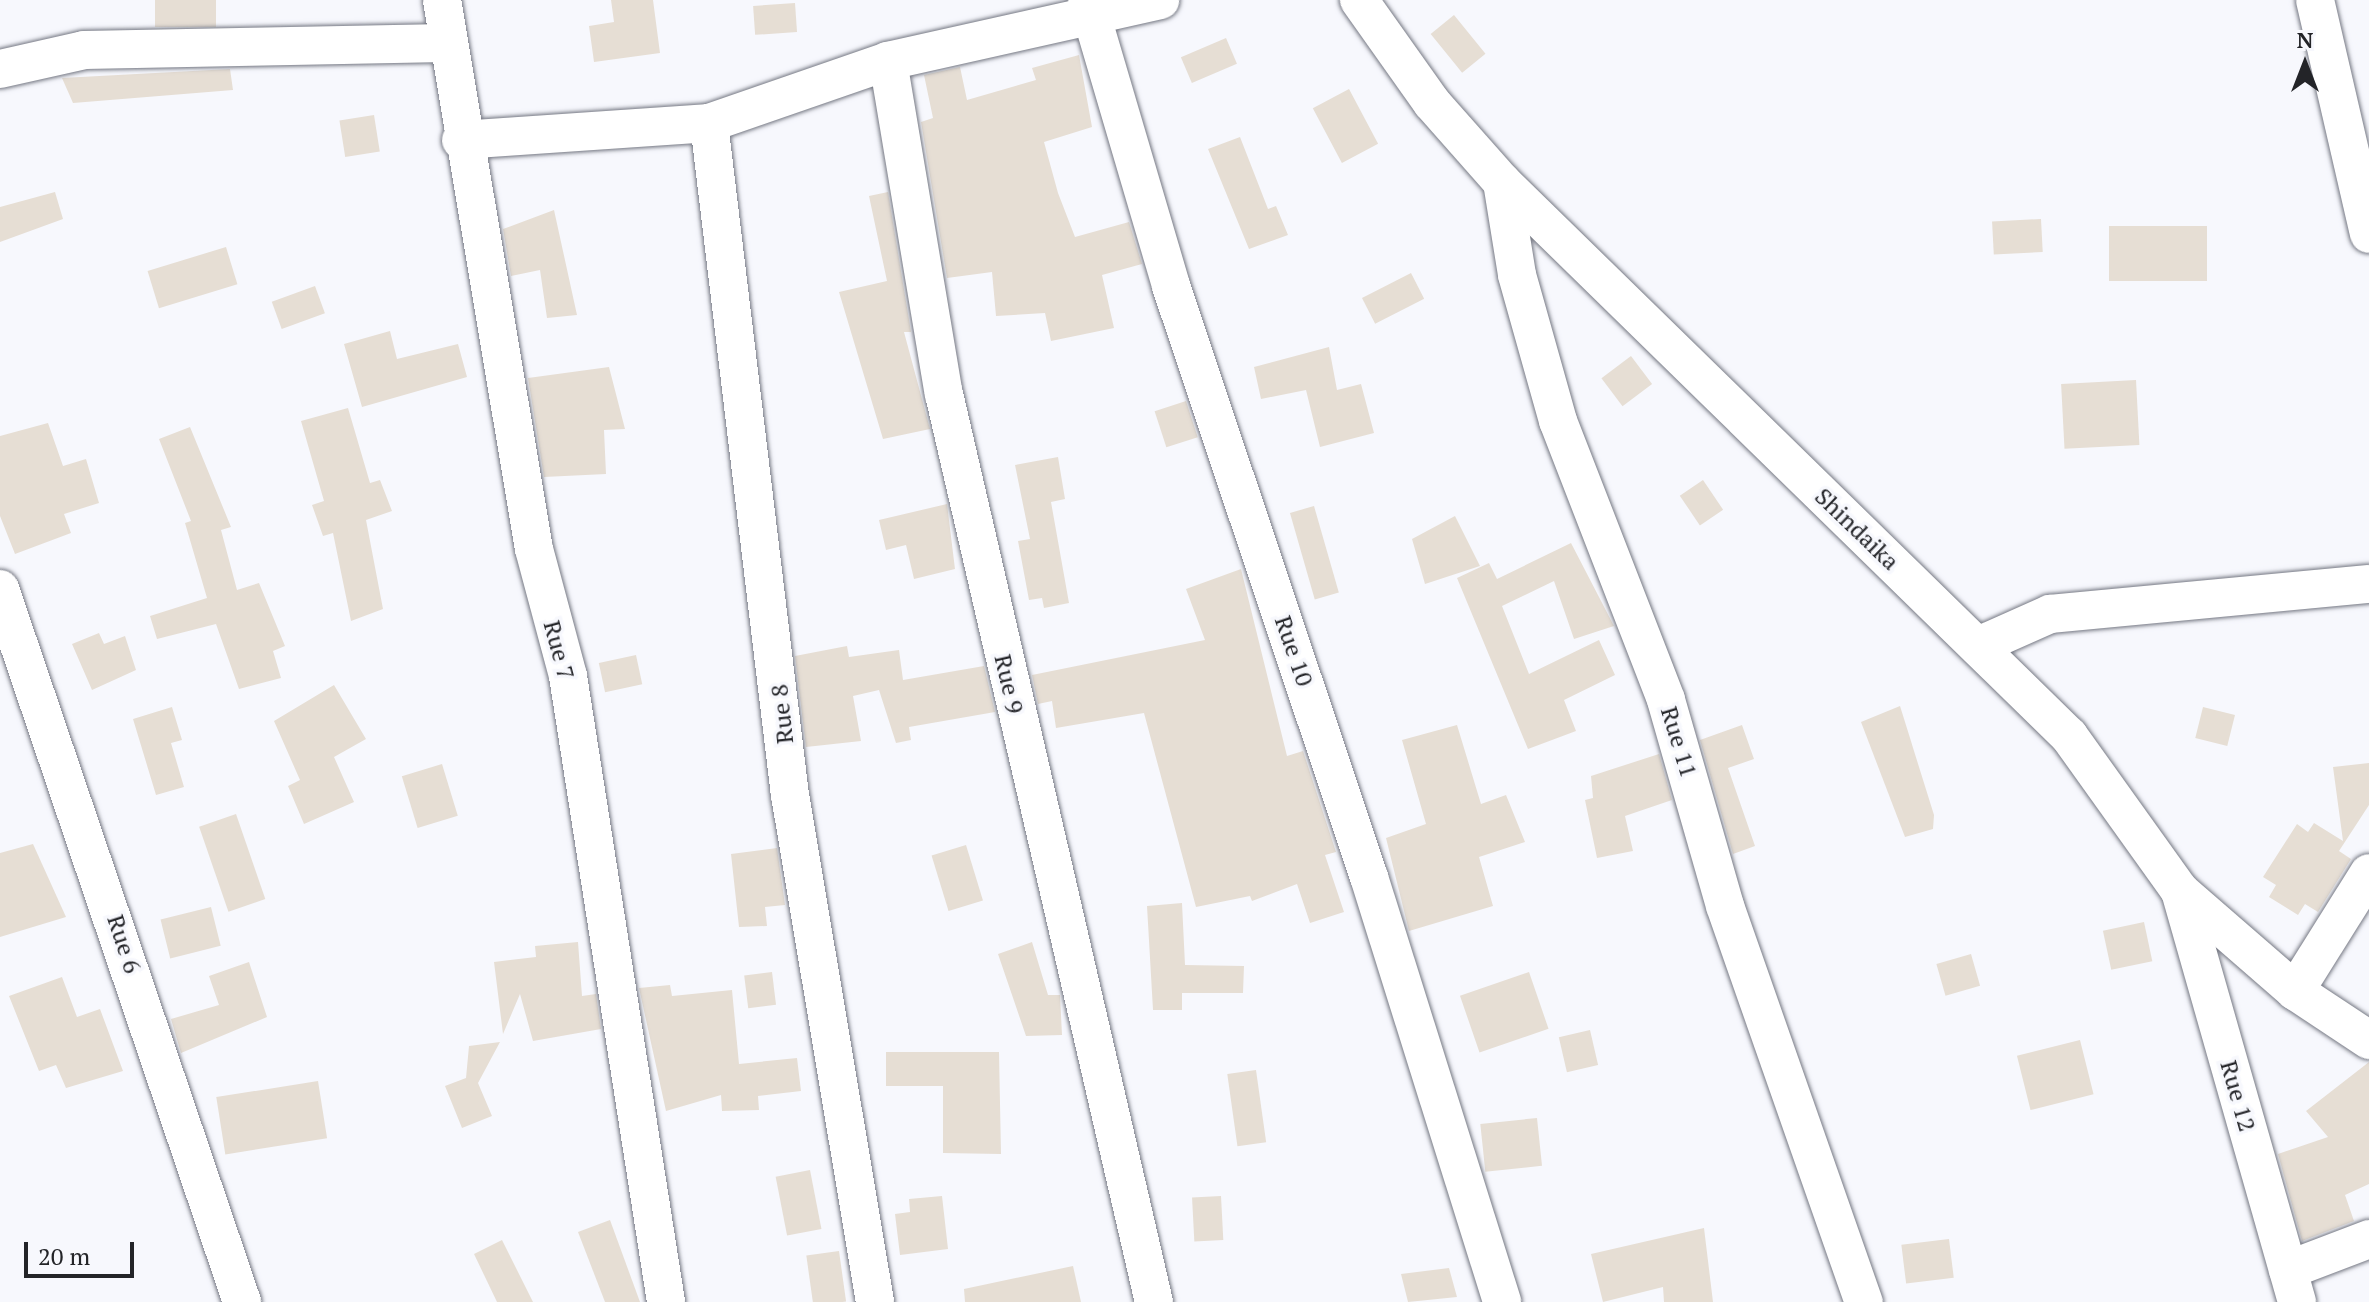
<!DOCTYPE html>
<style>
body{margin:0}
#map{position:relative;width:2369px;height:1302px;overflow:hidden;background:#f7f8fd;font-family:"PT Serif",serif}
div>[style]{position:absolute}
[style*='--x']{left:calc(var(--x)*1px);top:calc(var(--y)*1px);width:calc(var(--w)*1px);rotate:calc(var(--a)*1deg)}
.building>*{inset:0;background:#e6ded4;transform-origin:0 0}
.roads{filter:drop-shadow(0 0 2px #757883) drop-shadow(0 0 2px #757883)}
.minor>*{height:38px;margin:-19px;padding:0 19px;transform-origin:19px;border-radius:19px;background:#fff}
span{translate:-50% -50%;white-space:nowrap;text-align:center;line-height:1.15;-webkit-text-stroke:7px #f7f8fd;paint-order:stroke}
.street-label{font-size:24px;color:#232428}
.north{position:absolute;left:2265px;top:24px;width:80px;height:80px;-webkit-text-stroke:6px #f7f8fd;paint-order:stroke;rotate:0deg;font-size:22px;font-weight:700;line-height:32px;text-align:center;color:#232428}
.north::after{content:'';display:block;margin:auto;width:28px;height:36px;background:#232428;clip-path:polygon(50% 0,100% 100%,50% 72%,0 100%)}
.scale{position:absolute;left:24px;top:1242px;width:110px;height:36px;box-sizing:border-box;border:4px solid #232428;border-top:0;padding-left:10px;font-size:24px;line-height:28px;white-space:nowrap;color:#232428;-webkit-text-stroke:6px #f7f8fd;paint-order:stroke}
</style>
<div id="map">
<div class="building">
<div style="left:155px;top:0;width:61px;height:27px"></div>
<div style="clip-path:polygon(611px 0,653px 0,660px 53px,594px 62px,589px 26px,614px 22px)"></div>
<div style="left:795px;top:3px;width:29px;height:42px;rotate:86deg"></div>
<div style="left:1454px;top:15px;width:50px;height:30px;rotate:51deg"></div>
<div style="left:1226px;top:38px;width:28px;height:49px;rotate:67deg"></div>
<div style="clip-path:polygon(1079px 55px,1092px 127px,1044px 142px,1058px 193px,1075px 237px,1129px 222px,1142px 264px,1102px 275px,1114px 328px,1051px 341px,1045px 313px,996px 316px,992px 272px,947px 278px,921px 122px,933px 118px,924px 75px,960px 67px,967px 100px,1036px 80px,1032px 68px)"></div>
<div style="clip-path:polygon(230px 69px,233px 90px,73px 103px,62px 78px)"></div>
<div style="left:1349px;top:89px;width:62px;height:41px;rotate:62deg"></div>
<div style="left:374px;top:115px;width:37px;height:35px;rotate:81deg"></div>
<div style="clip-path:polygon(1240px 137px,1268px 209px,1276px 206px,1288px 235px,1249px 249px,1208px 149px)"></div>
<div style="clip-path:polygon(55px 192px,63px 219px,0 242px,0 207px)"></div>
<div style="clip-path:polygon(888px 192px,911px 332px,904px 332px,930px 429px,883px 439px,839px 292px,887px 281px,869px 196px)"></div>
<div style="clip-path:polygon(554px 210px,577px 315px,547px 318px,540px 270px,511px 276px,503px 229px)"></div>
<div style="left:2041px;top:219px;width:33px;height:49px;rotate:87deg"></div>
<div style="left:2109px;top:226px;width:98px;height:55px"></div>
<div style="left:226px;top:247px;width:39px;height:82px;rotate:73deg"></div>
<div style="left:1411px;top:273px;width:29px;height:55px;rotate:63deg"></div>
<div style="left:315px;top:286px;width:29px;height:46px;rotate:70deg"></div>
<div style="clip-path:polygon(390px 331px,397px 359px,458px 344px,467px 377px,362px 407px,344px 344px)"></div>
<div style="clip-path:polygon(1329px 347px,1337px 390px,1361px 384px,1374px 433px,1320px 447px,1306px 390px,1261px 399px,1254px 367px)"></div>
<div style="left:1631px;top:356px;width:35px;height:37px;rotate:53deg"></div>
<div style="clip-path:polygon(609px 367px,625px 429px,604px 430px,606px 474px,544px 477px,528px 378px)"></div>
<div style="left:2136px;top:380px;width:65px;height:75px;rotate:87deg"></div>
<div style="left:1186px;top:401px;width:38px;height:33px;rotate:72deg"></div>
<div style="clip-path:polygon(348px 408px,370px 483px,380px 480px,392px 511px,366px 520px,383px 609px,351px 621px,333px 533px,323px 536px,312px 505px,324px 501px,301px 421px)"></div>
<div style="clip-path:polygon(48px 423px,63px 466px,86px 459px,99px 503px,64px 514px,71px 533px,15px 554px,0 516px,0 436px)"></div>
<div style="clip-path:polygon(190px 427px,231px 527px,221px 530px,237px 590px,259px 583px,285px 646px,273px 651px,281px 678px,239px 689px,216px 624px,157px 639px,150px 616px,207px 598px,185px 523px,191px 521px,159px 439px)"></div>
<div style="clip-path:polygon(1058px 457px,1065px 499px,1051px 502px,1069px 603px,1044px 608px,1042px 598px,1029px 600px,1018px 541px,1030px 539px,1015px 465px)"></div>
<div style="left:1703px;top:480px;width:36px;height:28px;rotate:56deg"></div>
<div style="clip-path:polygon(947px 504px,955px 569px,914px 579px,906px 545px,886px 550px,879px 520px)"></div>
<div style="left:1314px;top:506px;width:90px;height:25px;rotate:74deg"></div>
<div style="clip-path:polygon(1455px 516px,1480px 566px,1425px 584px,1412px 539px)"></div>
<div style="clip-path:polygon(1571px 543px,1614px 626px,1574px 639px,1554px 581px,1502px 606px,1529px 674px,1599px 640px,1615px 675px,1564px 700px,1576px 731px,1528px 749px,1457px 578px,1489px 563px,1497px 579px)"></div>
<div style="clip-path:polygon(1241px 569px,1287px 756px,1303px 751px,1336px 852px,1325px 855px,1344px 912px,1310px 923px,1297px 884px,1252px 901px,1250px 896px,1196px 907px,1144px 713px,1056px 728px,1052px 701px,1038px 704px,1032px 675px,1205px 640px,1186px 589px)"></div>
<div style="clip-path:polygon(99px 633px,104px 644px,125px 636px,136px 670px,92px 690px,72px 644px)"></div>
<div style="clip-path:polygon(847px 646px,849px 657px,899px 650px,903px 680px,984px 666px,995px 712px,909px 727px,911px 740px,896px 743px,879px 690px,853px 696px,861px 741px,806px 747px,795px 656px)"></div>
<div style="left:636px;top:655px;width:30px;height:38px;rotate:78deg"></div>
<div style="clip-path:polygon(334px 685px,366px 739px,334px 757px,354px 802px,304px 824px,288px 786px,300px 780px,274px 721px)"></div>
<div style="clip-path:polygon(1900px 706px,1934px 815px,1933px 829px,1905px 837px,1861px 722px)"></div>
<div style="clip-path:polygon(172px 707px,182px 740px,171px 743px,184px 787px,156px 795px,133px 719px)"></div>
<div style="left:2203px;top:707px;width:33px;height:32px;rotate:14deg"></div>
<div style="clip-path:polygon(1457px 725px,1481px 804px,1506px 795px,1525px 842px,1479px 857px,1493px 906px,1409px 931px,1386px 838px,1426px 824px,1402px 740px)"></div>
<div style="clip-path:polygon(1742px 725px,1754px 759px,1728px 768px,1755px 846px,1733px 854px,1700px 740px)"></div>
<div style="clip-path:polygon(1659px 754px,1672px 800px,1625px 816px,1633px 851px,1597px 858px,1585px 800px,1593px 798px,1591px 776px)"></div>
<div style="clip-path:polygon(2369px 763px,2369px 805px,2339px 851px,2351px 859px,2318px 912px,2305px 904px,2298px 915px,2269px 897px,2276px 885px,2263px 877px,2297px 824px,2308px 832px,2314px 823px,2343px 841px,2333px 767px)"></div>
<div style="left:442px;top:764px;width:54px;height:42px;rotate:73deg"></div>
<div style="left:236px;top:814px;width:90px;height:39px;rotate:71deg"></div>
<div style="clip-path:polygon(33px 844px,66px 917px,0 937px,0 853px)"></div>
<div style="left:966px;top:845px;width:58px;height:36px;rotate:73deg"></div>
<div style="clip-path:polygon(777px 848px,785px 905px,765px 907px,767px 926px,739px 927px,731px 854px)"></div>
<div style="clip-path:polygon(1182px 903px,1185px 965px,1244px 966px,1243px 993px,1182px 993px,1182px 1010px,1153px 1010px,1147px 906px)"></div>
<div style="left:211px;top:907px;width:40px;height:52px;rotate:76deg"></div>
<div style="left:2144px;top:922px;width:40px;height:42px;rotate:78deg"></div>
<div style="clip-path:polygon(578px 942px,582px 996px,596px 994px,601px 1029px,533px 1041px,520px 994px,503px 1034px,494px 962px,536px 957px,535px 946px)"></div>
<div style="clip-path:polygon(1032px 942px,1048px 995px,1060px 995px,1062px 1035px,1026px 1036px,998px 954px)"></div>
<div style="left:1971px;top:954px;width:33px;height:36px;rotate:74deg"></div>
<div style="clip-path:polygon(249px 962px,267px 1017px,181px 1053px,171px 1019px,219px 1005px,209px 976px)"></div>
<div style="left:772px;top:972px;width:33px;height:28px;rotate:83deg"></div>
<div style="left:1529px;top:972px;width:60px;height:73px;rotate:71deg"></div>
<div style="clip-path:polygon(62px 977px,77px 1017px,100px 1009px,123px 1071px,66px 1088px,56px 1065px,39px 1071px,9px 996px)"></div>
<div style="clip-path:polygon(670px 985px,672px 996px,732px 990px,739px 1064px,797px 1058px,801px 1091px,758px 1096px,759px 1110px,722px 1111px,721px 1095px,666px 1111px,639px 988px)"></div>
<div style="left:1590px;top:1030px;width:36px;height:32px;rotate:77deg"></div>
<div style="left:2080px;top:1040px;width:56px;height:65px;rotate:76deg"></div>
<div style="clip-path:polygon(500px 1042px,478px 1083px,492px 1116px,462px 1128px,445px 1086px,466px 1078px,469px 1046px)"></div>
<div style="clip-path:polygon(886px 1052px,999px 1052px,1001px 1154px,943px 1153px,943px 1086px,886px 1086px)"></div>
<div style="clip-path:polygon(2369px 1062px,2369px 1184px,2345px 1195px,2354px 1221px,2302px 1241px,2278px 1154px,2328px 1137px,2306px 1111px)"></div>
<div style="left:1256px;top:1070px;width:73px;height:29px;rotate:82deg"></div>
<div style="left:318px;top:1081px;width:58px;height:103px;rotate:81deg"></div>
<div style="left:1537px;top:1118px;width:48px;height:57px;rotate:84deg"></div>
<div style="left:810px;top:1170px;width:60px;height:35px;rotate:79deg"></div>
<div style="clip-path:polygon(942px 1196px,948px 1249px,900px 1255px,895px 1214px,910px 1212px,909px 1199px)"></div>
<div style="left:1221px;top:1196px;width:44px;height:29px;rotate:87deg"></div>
<div style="clip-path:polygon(610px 1220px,640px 1302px,605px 1302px,578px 1232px)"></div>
<div style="clip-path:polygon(1704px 1228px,1713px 1302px,1664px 1302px,1663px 1287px,1603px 1302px,1591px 1254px)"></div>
<div style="left:1949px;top:1239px;width:39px;height:48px;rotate:83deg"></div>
<div style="clip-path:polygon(502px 1240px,533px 1302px,497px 1302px,474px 1254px)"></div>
<div style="left:839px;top:1251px;width:51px;height:33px;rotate:82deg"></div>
<div style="clip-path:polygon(1073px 1266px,1081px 1302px,965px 1302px,964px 1289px)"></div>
<div style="clip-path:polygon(1449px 1268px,1457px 1297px,1408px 1302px,1401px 1274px)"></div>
</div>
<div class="roads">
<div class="minor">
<div style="--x:442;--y:0;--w:557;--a:80.49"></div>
<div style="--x:534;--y:549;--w:131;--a:75"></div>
<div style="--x:568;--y:676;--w:634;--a:81.1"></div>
<div style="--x:1087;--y:0;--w:298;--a:73.6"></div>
<div style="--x:1171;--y:286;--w:623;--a:71.48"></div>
<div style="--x:1369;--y:877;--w:445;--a:72.6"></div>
<div style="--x:1359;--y:0;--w:126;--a:54.7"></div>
<div style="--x:1432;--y:103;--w:106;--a:48.5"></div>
<div style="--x:1502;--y:182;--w:793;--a:44.34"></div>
<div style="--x:2069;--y:736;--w:191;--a:54.4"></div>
<div style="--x:2180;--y:891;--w:152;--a:41"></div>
<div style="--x:2295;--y:991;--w:89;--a:33.5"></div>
<div style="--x:2315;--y:0;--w:240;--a:77"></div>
<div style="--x:888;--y:61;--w:338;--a:80.5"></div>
<div style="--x:944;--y:394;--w:932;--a:76.98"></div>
<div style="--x:0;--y:69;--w:86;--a:-12.7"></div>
<div style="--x:84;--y:50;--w:362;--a:-1.1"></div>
<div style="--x:709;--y:123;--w:677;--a:83.13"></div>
<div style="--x:790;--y:795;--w:514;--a:80.48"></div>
<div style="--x:461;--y:140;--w:249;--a:-3.9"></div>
<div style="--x:709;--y:123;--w:189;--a:-19.1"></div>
<div style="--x:888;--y:61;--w:279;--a:-12.6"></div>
<div style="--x:1502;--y:182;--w:94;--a:80.8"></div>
<div style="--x:1517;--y:275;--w:152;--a:74.3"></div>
<div style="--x:1558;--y:421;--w:299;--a:68.8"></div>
<div style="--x:1666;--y:700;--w:214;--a:74"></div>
<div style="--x:1725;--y:906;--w:420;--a:70.7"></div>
<div style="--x:0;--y:589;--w:753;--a:71.25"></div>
<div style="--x:1978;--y:646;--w:79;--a:-24"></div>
<div style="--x:2050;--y:614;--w:320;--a:-5.4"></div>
<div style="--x:2180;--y:891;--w:427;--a:74.1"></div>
<div style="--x:2295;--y:991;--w:139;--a:-57.9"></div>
<div style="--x:2288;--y:1270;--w:87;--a:-20.9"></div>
</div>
</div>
<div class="street-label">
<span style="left:1857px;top:529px;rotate:44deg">Shindaika</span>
<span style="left:559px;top:650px;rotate:75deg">Rue 7</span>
<span style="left:1294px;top:651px;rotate:71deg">Rue 10</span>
<span style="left:1009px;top:684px;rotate:77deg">Rue 9</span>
<span style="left:782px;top:714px;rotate:-96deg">Rue 8</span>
<span style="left:1679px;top:742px;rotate:73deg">Rue 11</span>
<span style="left:124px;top:944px;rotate:72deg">Rue 6</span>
<span style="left:2238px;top:1096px;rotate:74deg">Rue 12</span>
</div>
<div class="north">N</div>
<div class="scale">20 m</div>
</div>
